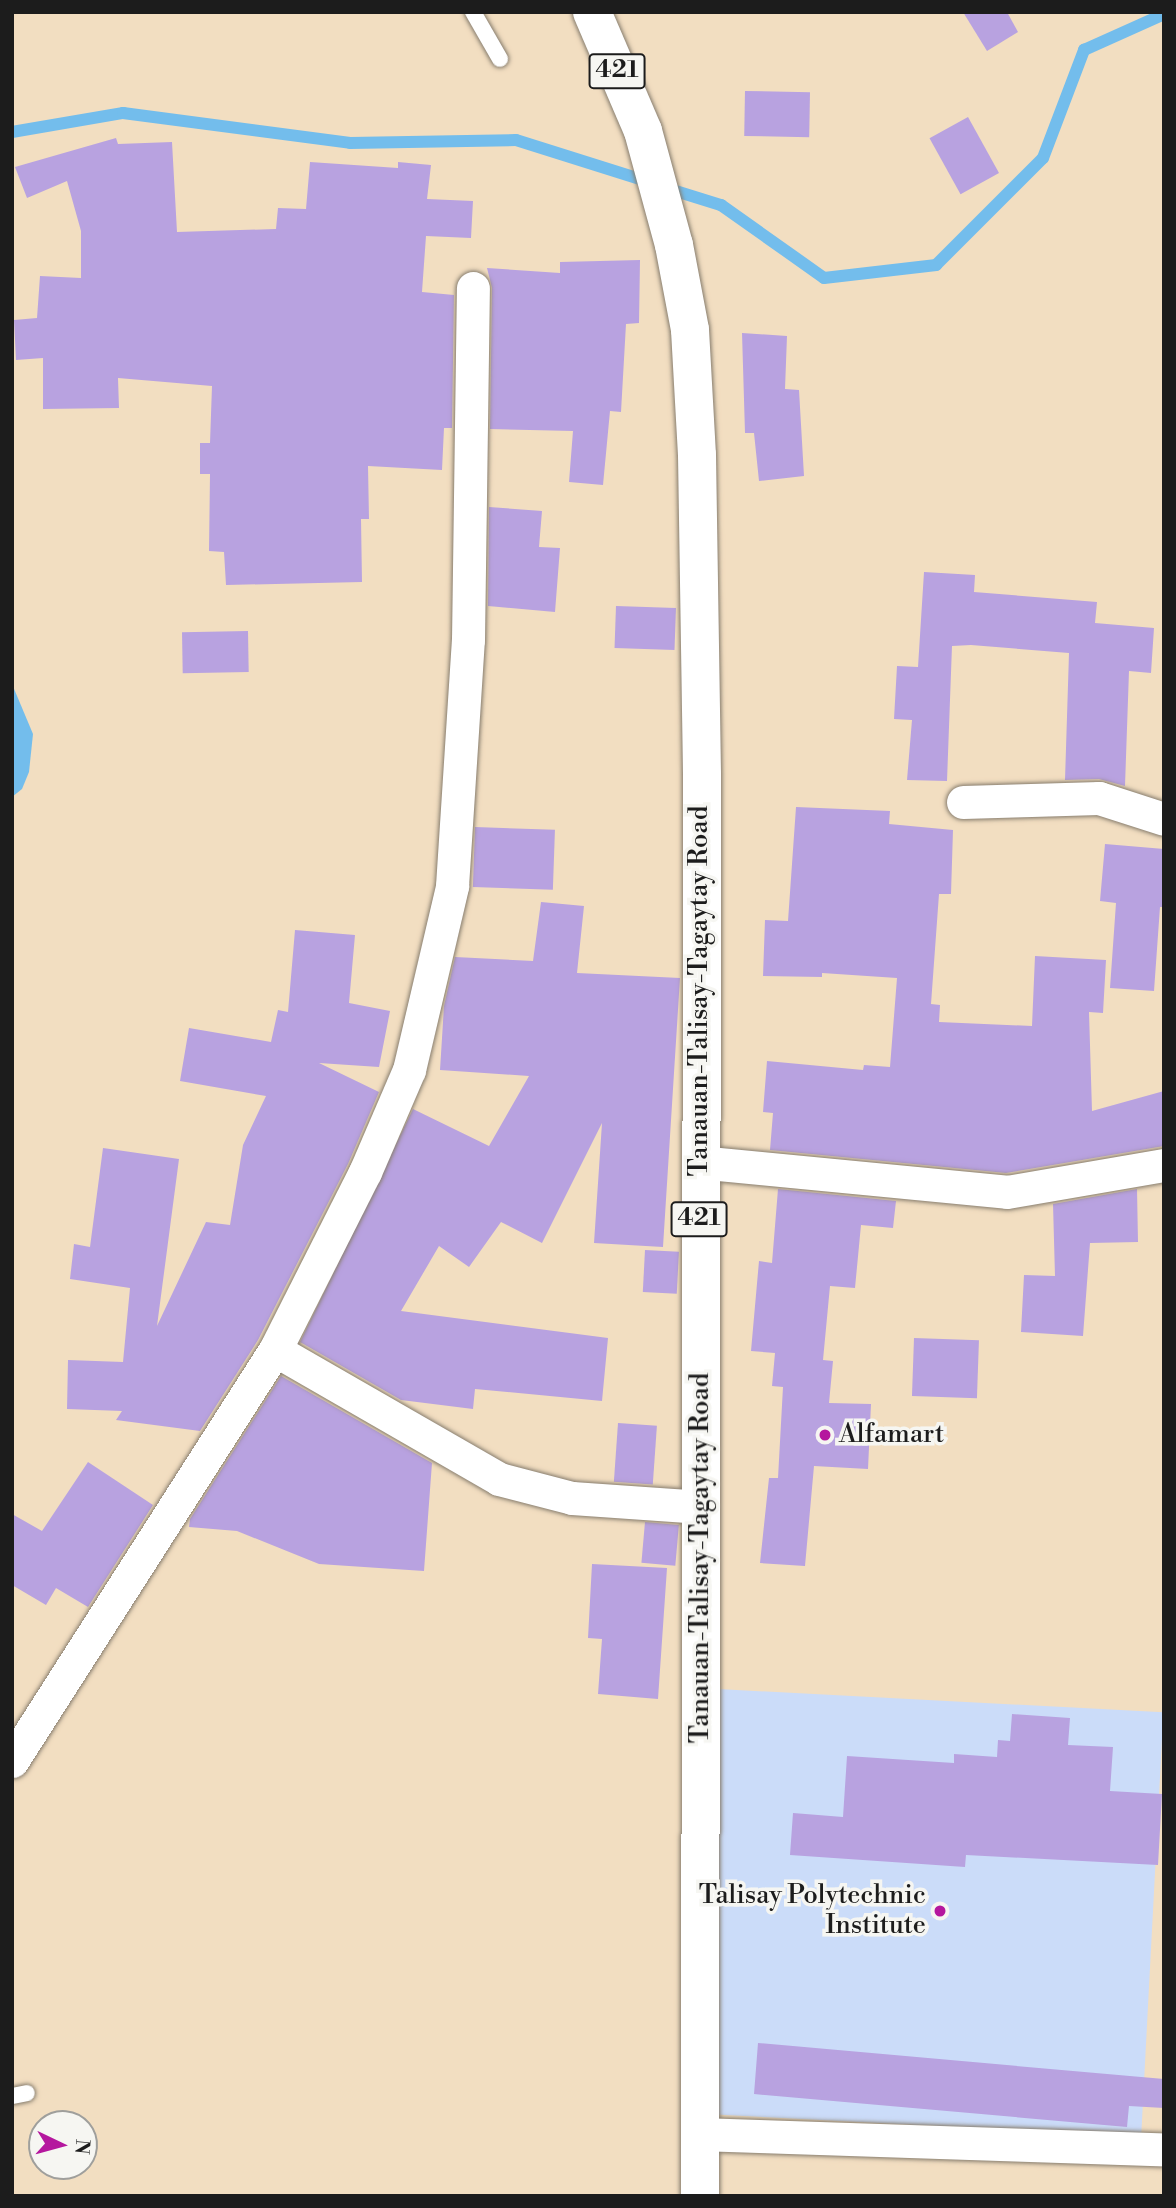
<!DOCTYPE html>
<style>
body{margin:0}
#map{position:relative;width:1176px;height:2208px;overflow:hidden;background:#f2dec1;font-family:"Libre Bodoni",serif}
div>[style]{position:absolute}
[style*='--x']{left:calc(var(--x)*1px);top:calc(var(--y)*1px);width:calc(var(--w)*1px);rotate:calc(var(--a)*1deg)}
.built>*{inset:0;background:#cbdcf9;transform-origin:0 0}
.water>*{inset:0;background:#73bdec}
.stream>*{height:12px;margin:-6px;padding:0 6px;transform-origin:6px;border-radius:6px;background:#73bdec}
.building>*{inset:0;background:#b8a2e0;transform-origin:0 0}
.roads{filter:drop-shadow(0 0 2px #877d6e) drop-shadow(0 0 2px #877d6e)}
.service>*{height:16px;margin:-8px;padding:0 8px;transform-origin:8px;border-radius:8px;background:#fff}
.minor>*{height:33px;margin:-16.5px;padding:0 16.5px;transform-origin:16.5px;border-radius:16.5px;background:#fff}
.primary>*{height:38px;margin:-19px;padding:0 19px;transform-origin:19px;border-radius:19px;background:#fff}
.dots>*{width:19px;height:19px;translate:-50% -50%;box-sizing:border-box;border:4px solid #f6f6f2;border-radius:50%}
span{translate:-50% -50%;white-space:nowrap;text-align:center;line-height:1.15;-webkit-text-stroke:7px #f6f6f2;paint-order:stroke}
.shield-label span{padding:2px 5px;background:#f6f6f2;border:2px solid;border-radius:5px;-webkit-text-stroke-width:0}
.shield-label{font-size:24px;color:#1c1c1c;font-weight:700}
.street-label{font-size:26px;color:#1c1c1c}
.poi-label{font-size:26px;color:#1c1c1c}
.left{translate:0 -50%;text-align:left}
.right{translate:-100% -50%;text-align:right}
.frame{position:absolute;inset:0;border:14px solid #1c1c1c;pointer-events:none}
.north{position:absolute;left:28px;top:2110px;width:70px;height:70px;box-sizing:border-box;background:#f6f6f2;border:2px solid #9f9f9c;border-radius:50%;rotate:95deg;font-size:19px;font-weight:700;line-height:28px;text-align:center;color:#1c1c1c}
.north::after{content:'';display:block;margin:auto;width:24px;height:32px;background:#b5179e;clip-path:polygon(50% 0,100% 100%,50% 72%,0 100%)}
</style>
<div id="map">
<div class="built">
<div style="left:718px;top:1689px;width:446px;height:425px;rotate:3deg"></div>
</div>
<div class="water">
<div style="clip-path:polygon(12px 684px,33px 734px,29px 772px,22px 789px,12px 797px)"></div>
</div>
<div class="stream">
<div style="--x:12;--y:132;--w:113;--a:-9.7"></div>
<div style="--x:123;--y:113;--w:229;--a:7.5"></div>
<div style="--x:350;--y:143;--w:166;--a:-1"></div>
<div style="--x:516;--y:140;--w:139;--a:17.5"></div>
<div style="--x:666;--y:188;--w:58;--a:17.2"></div>
<div style="--x:721;--y:205;--w:126;--a:35.3"></div>
<div style="--x:824;--y:278;--w:113;--a:-6.6"></div>
<div style="--x:936;--y:265;--w:151;--a:-45"></div>
<div style="--x:1043;--y:158;--w:116;--a:-69.2"></div>
<div style="--x:1084;--y:50;--w:88;--a:-24.2"></div>
</div>
<div class="building">
<div style="clip-path:polygon(963px 12px,1007px 12px,1018px 32px,987px 51px)"></div>
<div style="left:745px;top:91px;width:65px;height:45px;rotate:1deg"></div>
<div style="left:968px;top:117px;width:64px;height:44px;rotate:61deg"></div>
<div style="clip-path:polygon(116px 138px,118px 144px,172px 142px,177px 232px,276px 229px,278px 208px,306px 209px,310px 162px,398px 168px,398px 162px,431px 165px,427px 199px,473px 201px,471px 238px,426px 236px,422px 292px,454px 295px,452px 428px,444px 428px,442px 470px,368px 466px,369px 519px,361px 519px,362px 582px,226px 585px,224px 552px,209px 551px,210px 474px,200px 474px,200px 443px,210px 443px,212px 386px,118px 378px,119px 408px,43px 409px,43px 358px,16px 360px,14px 320px,37px 318px,40px 276px,81px 278px,81px 231px,67px 181px,27px 198px,15px 167px)"></div>
<div style="clip-path:polygon(640px 260px,639px 323px,626px 324px,621px 412px,610px 411px,603px 485px,569px 482px,573px 431px,490px 429px,492px 288px,487px 268px,560px 273px,560px 262px)"></div>
<div style="clip-path:polygon(742px 333px,787px 336px,785px 389px,799px 390px,804px 476px,759px 481px,754px 433px,745px 433px)"></div>
<div style="clip-path:polygon(489px 507px,542px 511px,539px 547px,560px 548px,555px 612px,488px 606px)"></div>
<div style="clip-path:polygon(924px 572px,975px 575px,974px 592px,1097px 602px,1095px 623px,1154px 628px,1151px 673px,1129px 671px,1125px 786px,1099px 779px,1065px 780px,1069px 653px,971px 645px,952px 646px,947px 781px,907px 780px,912px 720px,894px 719px,897px 666px,918px 667px)"></div>
<div style="left:616px;top:606px;width:60px;height:42px;rotate:2deg"></div>
<div style="left:248px;top:631px;width:41px;height:66px;rotate:89deg"></div>
<div style="clip-path:polygon(796px 807px,890px 811px,889px 824px,953px 830px,951px 894px,939px 894px,931px 1004px,940px 1005px,939px 1022px,1032px 1026px,1035px 956px,1106px 960px,1103px 1013px,1089px 1012px,1092px 1111px,1164px 1091px,1164px 1146px,1006px 1173px,770px 1150px,773px 1113px,763px 1112px,767px 1061px,863px 1070px,864px 1065px,890px 1067px,897px 978px,822px 973px,822px 977px,763px 976px,765px 920px,788px 921px)"></div>
<div style="left:475px;top:827px;width:80px;height:60px;rotate:2deg"></div>
<div style="clip-path:polygon(1105px 844px,1164px 849px,1164px 907px,1160px 907px,1154px 991px,1110px 988px,1116px 903px,1100px 901px)"></div>
<div style="clip-path:polygon(541px 902px,584px 906px,577px 973px,680px 978px,663px 1247px,594px 1243px,602px 1123px,542px 1243px,501px 1222px,469px 1267px,439px 1246px,401px 1311px,608px 1338px,602px 1401px,475px 1389px,473px 1409px,401px 1400px,300px 1342px,413px 1109px,489px 1146px,529px 1076px,440px 1070px,444px 1006px,455px 957px,533px 961px)"></div>
<div style="clip-path:polygon(295px 930px,355px 935px,349px 1003px,390px 1011px,379px 1067px,319px 1063px,379px 1092px,348px 1164px,258px 1340px,200px 1431px,116px 1420px,122px 1411px,67px 1409px,68px 1360px,123px 1362px,130px 1288px,70px 1279px,74px 1244px,90px 1247px,103px 1148px,179px 1159px,157px 1326px,206px 1222px,230px 1225px,243px 1145px,266px 1096px,180px 1081px,189px 1028px,271px 1042px,278px 1010px,288px 1012px)"></div>
<div style="clip-path:polygon(778px 1189px,896px 1201px,893px 1228px,861px 1225px,855px 1288px,830px 1286px,823px 1360px,833px 1361px,829px 1403px,871px 1404px,868px 1469px,814px 1466px,805px 1566px,760px 1563px,769px 1478px,778px 1478px,783px 1387px,772px 1386px,775px 1353px,751px 1351px,759px 1261px,772px 1263px)"></div>
<div style="clip-path:polygon(1137px 1189px,1138px 1242px,1090px 1243px,1083px 1336px,1021px 1332px,1024px 1275px,1055px 1276px,1053px 1204px)"></div>
<div style="left:645px;top:1250px;width:34px;height:42px;rotate:3deg"></div>
<div style="left:914px;top:1338px;width:65px;height:58px;rotate:2deg"></div>
<div style="clip-path:polygon(281px 1376px,432px 1463px,424px 1571px,319px 1564px,237px 1531px,189px 1527px,190px 1519px)"></div>
<div style="left:618px;top:1423px;width:39px;height:59px;rotate:4deg"></div>
<div style="clip-path:polygon(88px 1462px,153px 1505px,88px 1607px,56px 1588px,46px 1605px,12px 1585px,12px 1514px,42px 1531px)"></div>
<div style="left:645px;top:1522px;width:34px;height:41px;rotate:5deg"></div>
<div style="clip-path:polygon(592px 1564px,667px 1568px,658px 1699px,598px 1694px,602px 1639px,588px 1638px)"></div>
<div style="clip-path:polygon(1012px 1714px,1070px 1718px,1068px 1745px,1113px 1747px,1110px 1791px,1162px 1794px,1158px 1865px,966px 1855px,965px 1867px,790px 1855px,793px 1813px,843px 1817px,847px 1756px,954px 1763px,954px 1754px,997px 1757px,998px 1740px,1010px 1741px)"></div>
<div style="clip-path:polygon(758px 2043px,1164px 2079px,1164px 2108px,1129px 2106px,1127px 2127px,754px 2094px)"></div>
</div>
<div class="roads">
<div class="service">
<div style="--x:473;--y:12;--w:54;--a:60.1"></div>
<div style="--x:12;--y:2096;--w:15;--a:-11"></div>
</div>
<div class="minor">
<div style="--x:963;--y:802;--w:136;--a:-1.7"></div>
<div style="--x:1099;--y:798;--w:68;--a:17.9"></div>
<div style="--x:698;--y:1162;--w:310;--a:5.5"></div>
<div style="--x:1007;--y:1192;--w:159;--a:-9.8"></div>
<div style="--x:275;--y:1350;--w:199;--a:-63.2"></div>
<div style="--x:365;--y:1172;--w:111;--a:-66.7"></div>
<div style="--x:409;--y:1070;--w:189;--a:-76.8"></div>
<div style="--x:452;--y:886;--w:247;--a:-86.3"></div>
<div style="--x:468;--y:640;--w:352;--a:-89.2"></div>
<div style="--x:12;--y:1761;--w:488;--a:-57.4"></div>
<div style="--x:275;--y:1350;--w:258;--a:29.9"></div>
<div style="--x:499;--y:1479;--w:75;--a:14.6"></div>
<div style="--x:572;--y:1498;--w:130;--a:4"></div>
<div style="--x:700;--y:2134;--w:464;--a:1.9"></div>
</div>
<div class="primary">
<div style="--x:592;--y:12;--w:129;--a:66.8"></div>
<div style="--x:643;--y:131;--w:118;--a:74.8"></div>
<div style="--x:674;--y:245;--w:86;--a:79.3"></div>
<div style="--x:690;--y:330;--w:125;--a:86.8"></div>
<div style="--x:697;--y:455;--w:320;--a:89.1"></div>
<div style="--x:702;--y:775;--w:1421;--a:90.08"></div>
</div>
</div>
<div class="dots">
<div style="left:825px;top:1435px;background:#b5179e"></div>
<div style="left:940px;top:1911px;background:#b5179e"></div>
</div>
<div class="shield-label">
<span style="left:617px;top:71px">421</span>
<span style="left:699px;top:1219px">421</span>
</div>
<div class="street-label">
<span style="left:700px;top:991px;rotate:-90deg">Tanauan-Talisay-Tagaytay Road</span>
<span style="left:701px;top:1558px;rotate:-90deg">Tanauan-Talisay-Tagaytay Road</span>
</div>
<div class="poi-label">
<span class="left" style="left:839px;top:1435px">Alfamart</span>
<span class="right" style="left:926px;top:1911px">Talisay Polytechnic<br>Institute</span>
</div>
<div class="frame"></div>
<div class="north">N</div>
</div>
